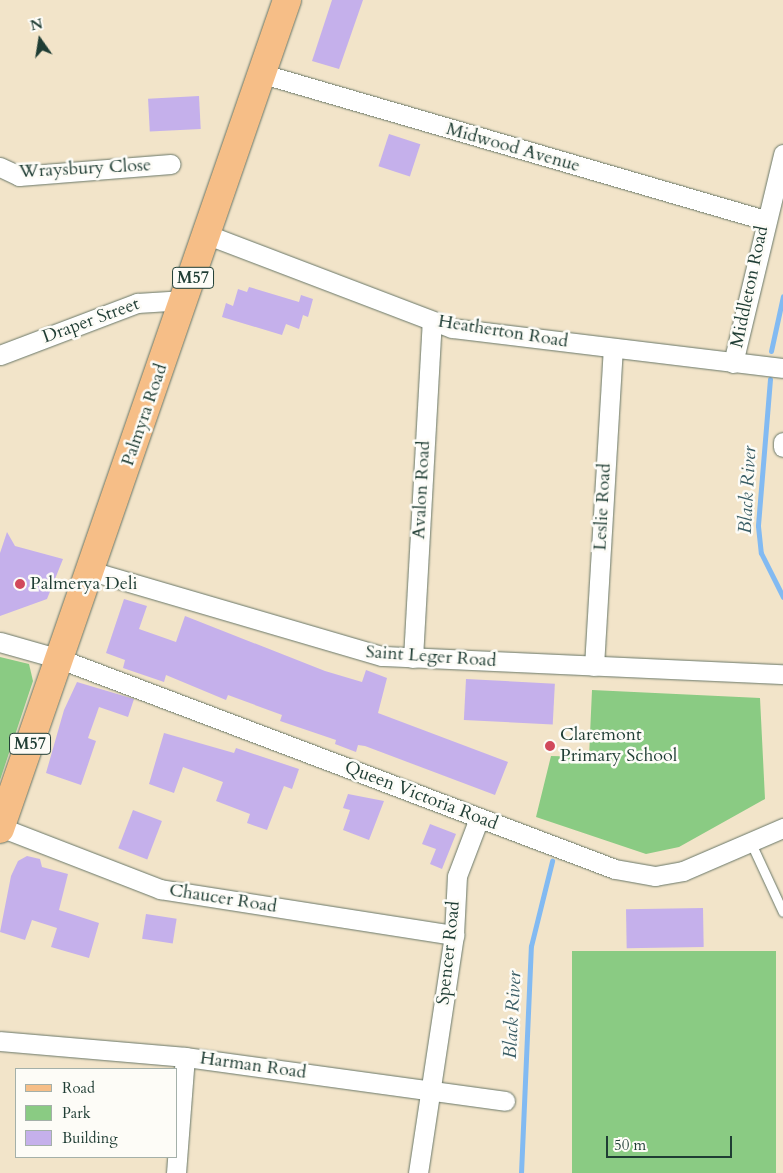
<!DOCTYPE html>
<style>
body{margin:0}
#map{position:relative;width:783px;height:1173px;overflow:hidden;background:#f2e4c9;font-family:Cardo,serif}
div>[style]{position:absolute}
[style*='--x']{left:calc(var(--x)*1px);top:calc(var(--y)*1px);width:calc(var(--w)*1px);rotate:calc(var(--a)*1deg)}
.green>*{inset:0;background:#8acb83;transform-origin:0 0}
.stream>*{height:5px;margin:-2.5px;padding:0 2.5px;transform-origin:2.5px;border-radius:2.5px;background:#82baf2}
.building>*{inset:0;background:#c5b0eb;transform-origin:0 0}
.roads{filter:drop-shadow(0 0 1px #697768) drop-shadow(0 0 1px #697768)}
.service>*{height:9px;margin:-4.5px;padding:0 4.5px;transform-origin:4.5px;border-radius:4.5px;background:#fff}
.minor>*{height:19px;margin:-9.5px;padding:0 9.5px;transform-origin:9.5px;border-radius:9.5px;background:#fff}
.primary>*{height:28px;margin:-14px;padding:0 14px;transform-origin:14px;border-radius:14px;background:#f6be87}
.dots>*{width:14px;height:14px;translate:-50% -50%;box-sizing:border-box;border:2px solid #fdfcf7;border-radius:50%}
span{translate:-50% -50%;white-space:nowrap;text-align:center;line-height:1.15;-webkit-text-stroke:5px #fdfcf7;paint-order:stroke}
.shield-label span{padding:1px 4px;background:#fdfcf7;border:1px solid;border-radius:4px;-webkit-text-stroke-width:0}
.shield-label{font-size:16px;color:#1f3d34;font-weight:700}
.street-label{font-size:18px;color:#1f3d34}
.poi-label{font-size:18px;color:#1f3d34}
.left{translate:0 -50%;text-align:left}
.water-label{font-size:19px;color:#385c64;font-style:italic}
.legend{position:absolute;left:15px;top:1068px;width:162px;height:90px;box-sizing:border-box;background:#fdfcf7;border:1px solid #a4b0a9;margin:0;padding:6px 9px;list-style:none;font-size:15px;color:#1f3d34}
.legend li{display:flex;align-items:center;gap:10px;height:25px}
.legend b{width:25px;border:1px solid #a4b0a9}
.north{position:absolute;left:15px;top:15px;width:50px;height:50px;-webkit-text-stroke:4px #fdfcf7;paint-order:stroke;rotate:347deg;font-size:14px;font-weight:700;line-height:20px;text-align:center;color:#1f3d34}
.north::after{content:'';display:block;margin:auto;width:18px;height:22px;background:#1f3d34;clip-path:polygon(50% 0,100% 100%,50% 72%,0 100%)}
.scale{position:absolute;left:606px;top:1136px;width:126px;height:22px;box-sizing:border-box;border:2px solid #1f3d34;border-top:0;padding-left:6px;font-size:15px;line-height:18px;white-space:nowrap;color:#1f3d34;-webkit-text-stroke:4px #fdfcf7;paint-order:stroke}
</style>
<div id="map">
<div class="green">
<div style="clip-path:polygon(0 657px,29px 664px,33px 681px,0 780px)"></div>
<div style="clip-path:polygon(592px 690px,760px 698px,765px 799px,679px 847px,646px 854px,536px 817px,551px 756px,589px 757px)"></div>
<div style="left:572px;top:951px;width:204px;height:222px"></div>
</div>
<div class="stream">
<div style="--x:771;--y:351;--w:56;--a:-77.7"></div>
<div style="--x:770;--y:379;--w:147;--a:94.7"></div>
<div style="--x:758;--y:526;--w:27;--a:84"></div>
<div style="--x:761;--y:553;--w:49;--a:63.4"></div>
<div style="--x:521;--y:1173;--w:227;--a:-87.5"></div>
<div style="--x:531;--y:946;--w:88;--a:-76.1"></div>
</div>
<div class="building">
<div style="clip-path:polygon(332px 0,363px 0,339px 69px,312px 61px)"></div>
<div style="left:199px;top:96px;width:33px;height:51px;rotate:87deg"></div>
<div style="left:389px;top:134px;width:33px;height:34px;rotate:18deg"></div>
<div style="clip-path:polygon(249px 287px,299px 302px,301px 295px,313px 299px,308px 317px,303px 315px,299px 329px,286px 324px,282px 335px,222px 317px,226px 303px,233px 306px,238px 289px,247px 292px)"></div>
<div style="clip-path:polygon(7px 532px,15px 546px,63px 559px,47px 599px,0 616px,0 553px)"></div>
<div style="clip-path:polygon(124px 599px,147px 606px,139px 629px,176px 642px,185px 616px,325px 671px,362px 682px,366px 670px,387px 678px,378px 713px,508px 762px,495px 795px,365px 746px,358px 745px,356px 752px,335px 744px,336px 740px,280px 721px,282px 715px,228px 695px,226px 700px,166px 675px,164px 682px,123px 668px,125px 660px,106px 653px)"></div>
<div style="left:466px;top:679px;width:89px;height:41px;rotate:3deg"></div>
<div style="clip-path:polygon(77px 682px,134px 699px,128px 717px,99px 707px,88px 738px,96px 741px,81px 785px,46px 773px,64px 710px)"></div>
<div style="clip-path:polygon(164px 733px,234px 753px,236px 748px,299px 769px,292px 789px,284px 786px,267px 830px,247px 823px,250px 814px,216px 801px,223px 782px,183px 767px,174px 793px,149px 784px)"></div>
<div style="clip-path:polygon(348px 794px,384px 801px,369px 840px,343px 830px,350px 810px,343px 808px)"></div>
<div style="left:133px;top:810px;width:31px;height:41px;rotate:21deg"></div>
<div style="clip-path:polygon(430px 824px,456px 834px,442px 869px,430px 864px,436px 849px,422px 844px)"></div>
<div style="clip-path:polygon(27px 856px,40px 859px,42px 867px,68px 874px,59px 910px,99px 923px,89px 958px,51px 947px,57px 928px,32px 920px,25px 940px,0 932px,11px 876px,18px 861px)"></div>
<div style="left:703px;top:908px;width:39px;height:77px;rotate:89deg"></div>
<div style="left:146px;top:914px;width:31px;height:25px;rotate:9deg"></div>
</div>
<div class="roads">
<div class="service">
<div style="--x:750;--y:841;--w:78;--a:65.1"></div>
</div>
<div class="minor">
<div style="--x:263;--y:74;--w:523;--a:16.22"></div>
<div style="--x:0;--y:167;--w:21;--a:25"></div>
<div style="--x:19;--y:176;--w:152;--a:-4.5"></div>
<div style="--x:208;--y:235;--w:261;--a:20.9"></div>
<div style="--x:452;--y:328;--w:333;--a:6.9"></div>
<div style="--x:0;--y:355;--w:147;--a:-20.8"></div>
<div style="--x:137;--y:303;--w:48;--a:-3.6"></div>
<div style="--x:733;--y:363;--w:215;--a:-76.5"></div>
<div style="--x:783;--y:442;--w:5;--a:90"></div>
<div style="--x:91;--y:571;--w:303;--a:16.3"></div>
<div style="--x:382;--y:656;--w:401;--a:2.6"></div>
<div style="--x:0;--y:642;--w:62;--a:15.8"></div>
<div style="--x:60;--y:659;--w:593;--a:20.73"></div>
<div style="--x:615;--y:869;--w:41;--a:9.9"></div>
<div style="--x:655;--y:876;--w:28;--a:-10"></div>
<div style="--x:683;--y:871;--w:109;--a:-23.3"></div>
<div style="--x:413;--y:658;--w:337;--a:-86.8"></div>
<div style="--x:594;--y:666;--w:318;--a:-86.6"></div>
<div style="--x:0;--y:827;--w:172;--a:21.2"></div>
<div style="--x:160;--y:889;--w:298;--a:8.9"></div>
<div style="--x:0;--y:1041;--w:186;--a:4.9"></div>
<div style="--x:185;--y:1057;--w:323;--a:7.8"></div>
<div style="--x:176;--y:1173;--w:116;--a:-85.6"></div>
<div style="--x:418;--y:1173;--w:241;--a:-81.4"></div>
<div style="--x:454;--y:935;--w:59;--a:-87.1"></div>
<div style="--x:457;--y:876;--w:62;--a:-69.2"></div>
</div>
<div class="primary">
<div style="--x:0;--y:829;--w:877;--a:-70.9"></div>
</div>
</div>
<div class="dots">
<div style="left:20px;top:584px;background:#d1495b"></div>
<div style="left:550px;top:746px;background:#d1495b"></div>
</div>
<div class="shield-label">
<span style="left:193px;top:278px">M57</span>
<span style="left:30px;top:744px">M57</span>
</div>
<div class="street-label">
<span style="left:513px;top:148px;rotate:16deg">Midwood Avenue</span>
<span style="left:85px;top:169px;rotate:-3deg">Wraysbury Close</span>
<span style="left:750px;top:287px;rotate:-78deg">Middleton Road</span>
<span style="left:91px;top:321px;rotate:-20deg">Draper Street</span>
<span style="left:503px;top:332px;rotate:9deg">Heatherton Road</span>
<span style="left:145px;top:415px;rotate:-71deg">Palmyra Road</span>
<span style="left:422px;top:490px;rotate:-87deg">Avalon Road</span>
<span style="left:603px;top:507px;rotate:-87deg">Leslie Road</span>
<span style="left:431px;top:657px;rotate:4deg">Saint Leger Road</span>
<span style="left:421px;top:796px;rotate:21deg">Queen Victoria Road</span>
<span style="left:223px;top:899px;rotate:9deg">Chaucer Road</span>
<span style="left:449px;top:953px;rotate:-84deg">Spencer Road</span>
<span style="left:253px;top:1066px;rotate:8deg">Harman Road</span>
</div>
<div class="poi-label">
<span class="left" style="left:30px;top:584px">Palmerya Deli</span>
<span class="left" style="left:560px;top:746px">Claremont<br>Primary School</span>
</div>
<div class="water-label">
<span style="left:748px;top:490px;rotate:-87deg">Black River</span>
<span style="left:513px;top:1015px;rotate:-87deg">Black River</span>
</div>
<ul class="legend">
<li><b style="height:6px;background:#f6be87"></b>Road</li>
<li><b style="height:14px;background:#8acb83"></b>Park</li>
<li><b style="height:14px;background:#c5b0eb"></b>Building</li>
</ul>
<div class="north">N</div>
<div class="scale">50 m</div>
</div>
